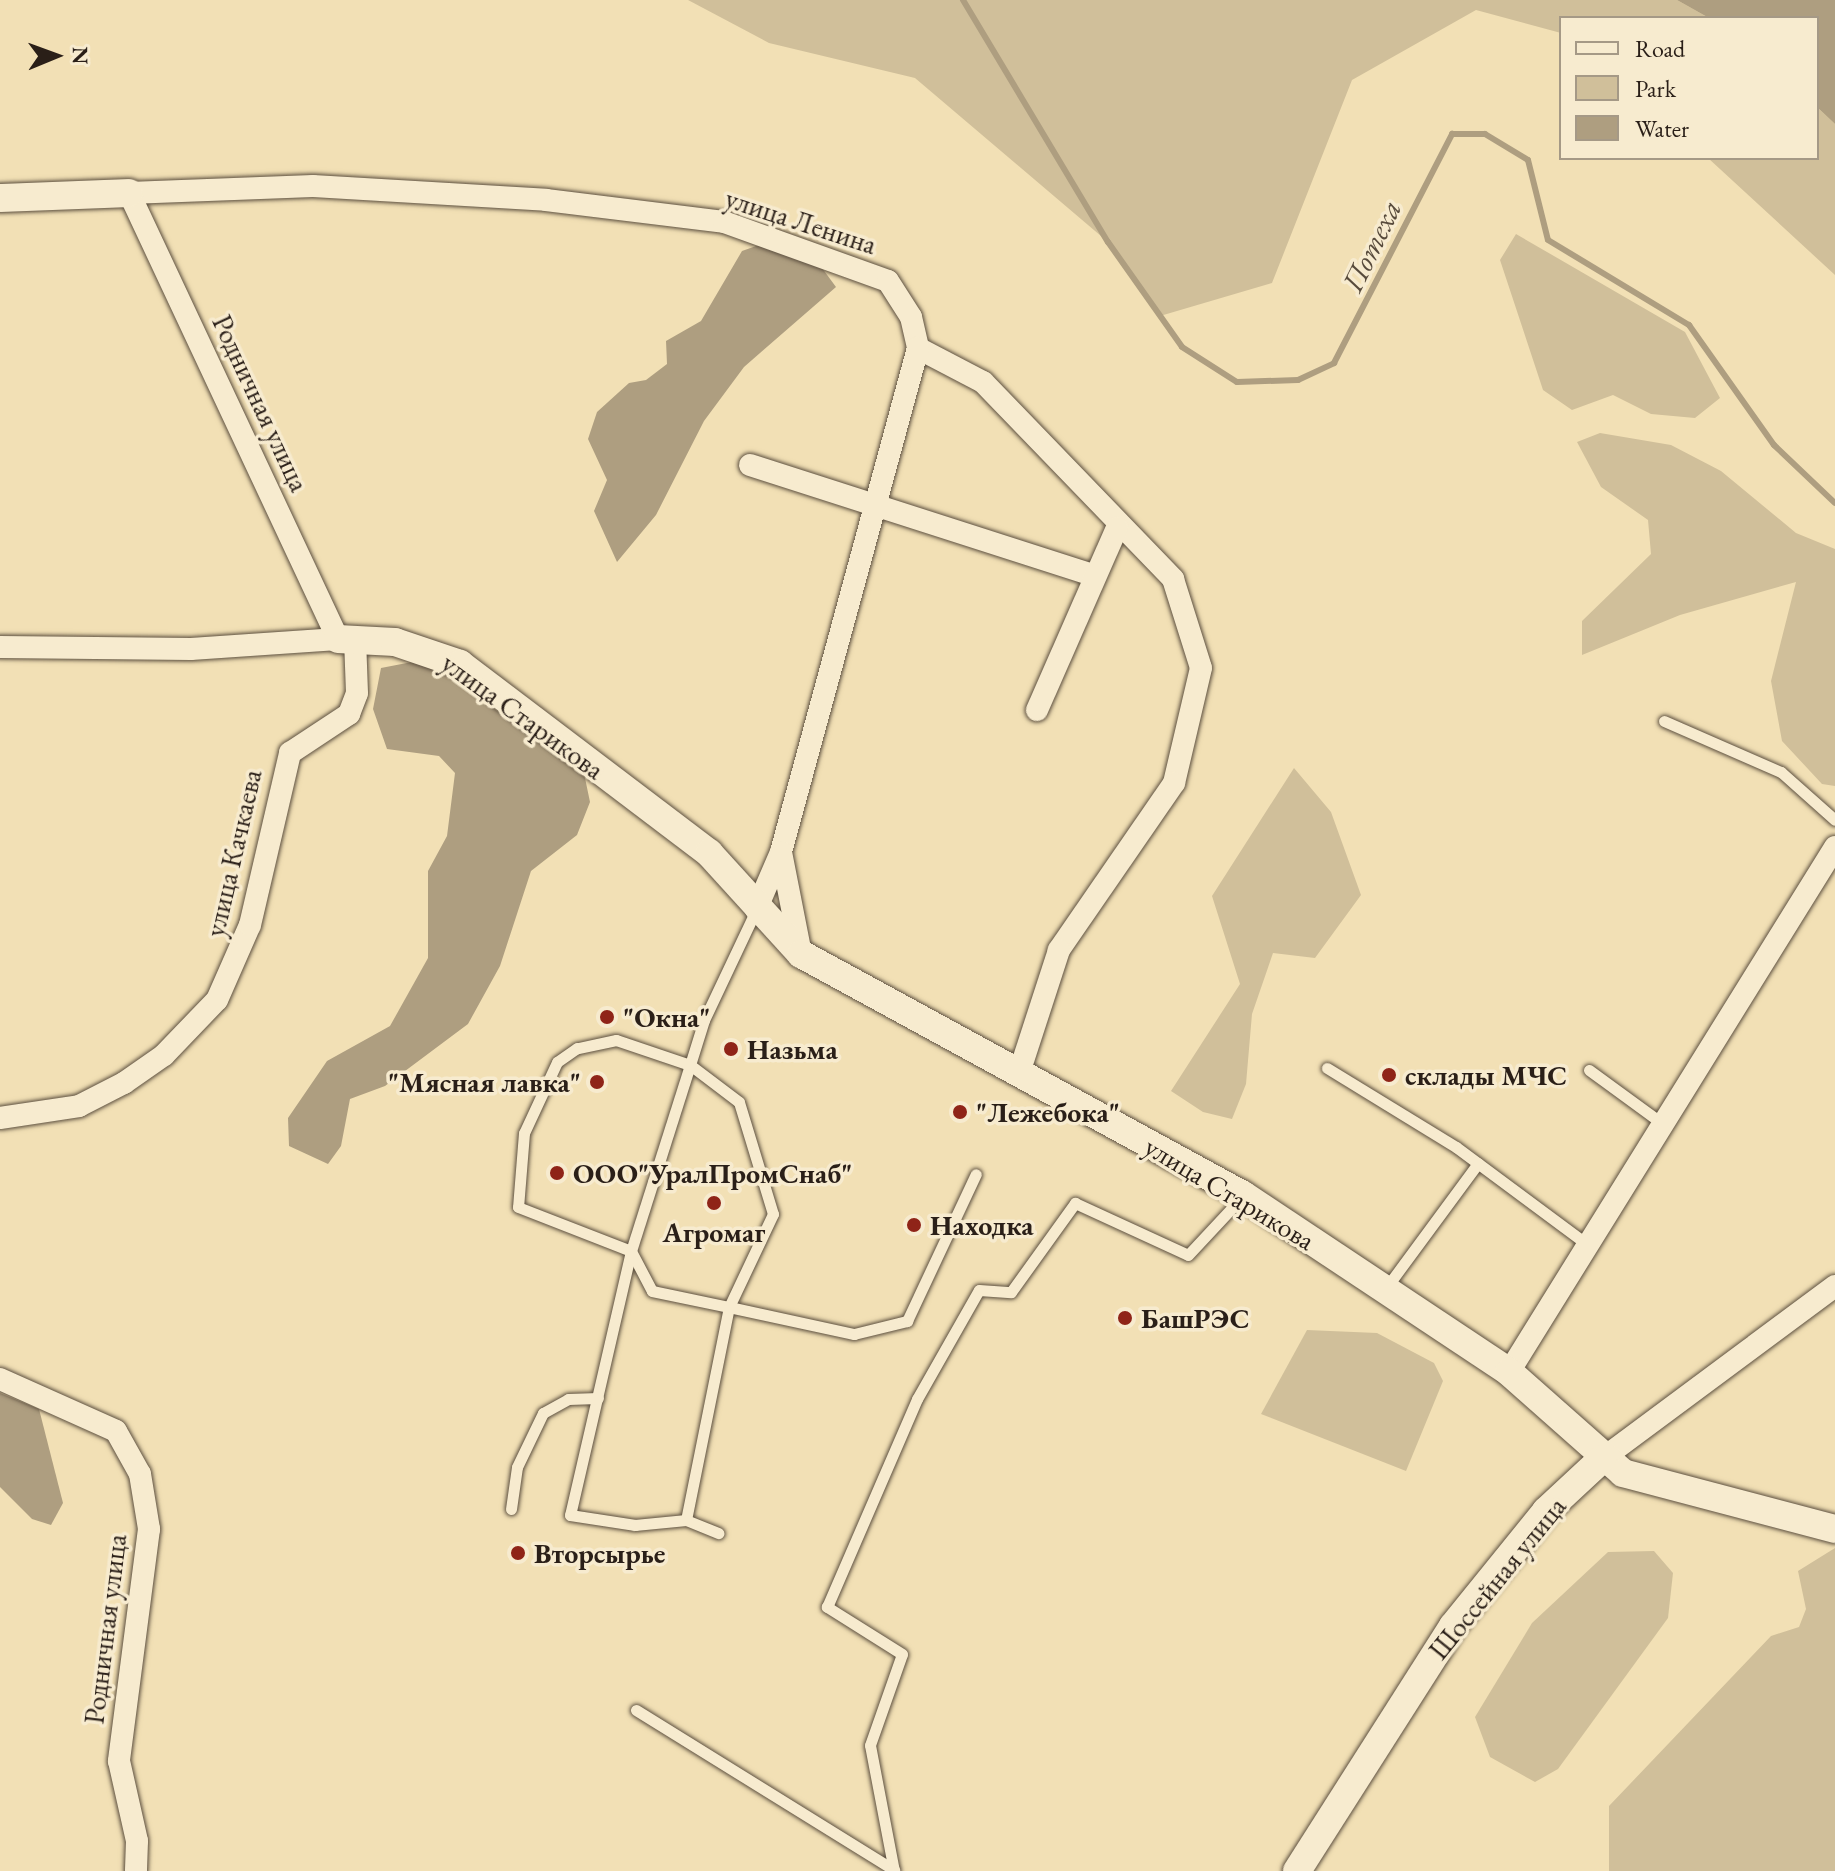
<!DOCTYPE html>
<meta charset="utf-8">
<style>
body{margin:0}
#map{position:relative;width:1835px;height:1871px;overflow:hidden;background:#f2e0b5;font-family:"EB Garamond",serif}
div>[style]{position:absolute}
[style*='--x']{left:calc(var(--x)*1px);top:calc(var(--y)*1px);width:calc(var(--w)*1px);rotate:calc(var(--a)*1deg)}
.green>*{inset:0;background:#d0bf9a}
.water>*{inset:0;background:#ae9e80}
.stream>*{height:6px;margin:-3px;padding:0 3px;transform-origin:3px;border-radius:3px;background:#ae9e80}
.roads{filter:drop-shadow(0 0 2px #5c4f3f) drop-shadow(0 0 2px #5c4f3f)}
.service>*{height:11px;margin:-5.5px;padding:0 5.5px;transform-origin:5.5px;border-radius:5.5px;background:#f7ebcf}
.minor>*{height:22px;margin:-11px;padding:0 11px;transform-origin:11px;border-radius:11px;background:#f7ebcf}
.tertiary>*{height:28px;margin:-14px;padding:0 14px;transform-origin:14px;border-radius:14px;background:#f7ebcf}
.dots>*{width:22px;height:22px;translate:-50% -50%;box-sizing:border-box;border:4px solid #f7ebcf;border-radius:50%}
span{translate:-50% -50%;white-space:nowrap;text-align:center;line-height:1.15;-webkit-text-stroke:7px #f7ebcf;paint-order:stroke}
.street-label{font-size:28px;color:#2a1f18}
.poi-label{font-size:28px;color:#2a1f18;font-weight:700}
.left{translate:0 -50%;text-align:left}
.right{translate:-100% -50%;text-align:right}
.water-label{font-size:30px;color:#584b3c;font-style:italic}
.legend{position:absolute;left:1559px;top:16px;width:260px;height:144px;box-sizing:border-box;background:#f7ebcf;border:2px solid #a59986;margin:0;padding:10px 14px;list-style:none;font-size:24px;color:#2a1f18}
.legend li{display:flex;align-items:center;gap:16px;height:40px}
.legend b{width:40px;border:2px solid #a59986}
.north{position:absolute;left:16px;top:16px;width:80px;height:80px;-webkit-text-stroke:6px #f7ebcf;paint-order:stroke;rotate:89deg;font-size:22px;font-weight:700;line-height:32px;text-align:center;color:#2a1f18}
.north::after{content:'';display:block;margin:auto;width:28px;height:36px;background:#2a1f18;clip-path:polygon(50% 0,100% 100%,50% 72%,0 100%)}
</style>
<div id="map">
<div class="green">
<div style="clip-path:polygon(688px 0,1677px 0,1709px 18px,1561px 18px,1561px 33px,1476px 10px,1352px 80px,1272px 283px,1160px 316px,1108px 242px,915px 78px,769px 43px)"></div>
<div style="clip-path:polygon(1817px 107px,1835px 124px,1835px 275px,1708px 158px,1817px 158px)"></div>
<div style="clip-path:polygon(1516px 234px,1685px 332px,1720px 398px,1695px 418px,1651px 414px,1613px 395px,1572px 410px,1543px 390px,1500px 260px)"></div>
<div style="clip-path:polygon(1600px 433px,1671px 445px,1721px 471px,1796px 533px,1835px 549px,1835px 786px,1822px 784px,1782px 741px,1771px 681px,1796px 582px,1680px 615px,1582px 655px,1582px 621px,1651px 554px,1648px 520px,1601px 487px,1577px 442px)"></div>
<div style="clip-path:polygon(1294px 768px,1331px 812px,1361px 895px,1315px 958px,1273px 953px,1252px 1014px,1246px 1084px,1232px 1119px,1203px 1112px,1171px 1091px,1240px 984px,1212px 896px)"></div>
<div style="clip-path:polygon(1307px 1330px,1377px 1333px,1434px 1363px,1443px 1381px,1406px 1471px,1261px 1414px)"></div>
<div style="clip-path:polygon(1835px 1548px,1835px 1871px,1609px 1871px,1609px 1806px,1771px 1636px,1799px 1627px,1806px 1609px,1798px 1571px)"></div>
<div style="clip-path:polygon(1654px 1551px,1673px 1573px,1668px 1618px,1558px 1769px,1535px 1782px,1490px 1757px,1475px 1717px,1532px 1623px,1608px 1552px)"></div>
</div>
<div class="water">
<div style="clip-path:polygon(1677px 0,1835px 0,1835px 124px,1817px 107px,1817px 18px,1709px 18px)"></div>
<div style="clip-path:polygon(759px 245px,822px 268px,836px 287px,744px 367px,704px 421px,656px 515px,617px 562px,594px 511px,607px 480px,588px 439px,597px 412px,629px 383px,646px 380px,667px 364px,666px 341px,701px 321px,742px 251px)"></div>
<div style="clip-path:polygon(412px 662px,446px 672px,585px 778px,590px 802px,577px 835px,531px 871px,500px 966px,468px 1024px,385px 1086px,350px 1099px,341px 1146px,328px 1164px,289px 1146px,288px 1118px,327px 1061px,390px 1026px,428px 958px,428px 871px,447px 836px,455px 773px,439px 756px,387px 749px,373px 709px,381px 668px)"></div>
<div style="clip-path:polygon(0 1393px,39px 1409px,63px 1503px,51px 1525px,32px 1519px,0 1487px)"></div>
</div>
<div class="stream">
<div style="--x:963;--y:0;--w:282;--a:59.1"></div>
<div style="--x:1108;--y:242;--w:128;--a:54.8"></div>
<div style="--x:1182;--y:347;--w:65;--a:32.5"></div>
<div style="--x:1237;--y:382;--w:61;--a:-1.9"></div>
<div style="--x:1298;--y:380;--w:40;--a:-25"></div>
<div style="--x:1334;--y:363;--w:258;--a:-62.7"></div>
<div style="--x:1452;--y:134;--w:33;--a:0"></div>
<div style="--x:1485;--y:134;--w:50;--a:31.2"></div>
<div style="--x:1528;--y:160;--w:82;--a:76"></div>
<div style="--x:1548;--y:240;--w:165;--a:31.1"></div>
<div style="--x:1689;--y:325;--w:147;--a:54.7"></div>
<div style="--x:1774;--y:445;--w:84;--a:43.6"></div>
</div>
<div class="roads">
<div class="service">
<div style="--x:1664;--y:721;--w:128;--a:23.6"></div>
<div style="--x:1781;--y:772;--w:72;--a:41.6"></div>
<div style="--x:756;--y:910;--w:122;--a:115.3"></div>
<div style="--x:704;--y:1020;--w:47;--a:107.3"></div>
<div style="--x:690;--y:1065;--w:195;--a:107.6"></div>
<div style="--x:631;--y:1251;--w:271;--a:103"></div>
<div style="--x:570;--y:1515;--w:66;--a:8.7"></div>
<div style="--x:635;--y:1525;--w:51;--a:-5.6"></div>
<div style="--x:686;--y:1520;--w:217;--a:-78.6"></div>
<div style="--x:729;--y:1307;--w:103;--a:-64.7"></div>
<div style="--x:773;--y:1214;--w:117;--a:-106.9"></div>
<div style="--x:739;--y:1102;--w:61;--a:-142.9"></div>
<div style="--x:690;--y:1065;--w:78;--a:-161.3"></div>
<div style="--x:616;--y:1040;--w:40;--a:168"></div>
<div style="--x:577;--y:1048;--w:24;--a:145"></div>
<div style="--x:557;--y:1062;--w:78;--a:114.9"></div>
<div style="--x:524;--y:1133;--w:74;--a:94.6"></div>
<div style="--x:518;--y:1207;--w:121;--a:21.3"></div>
<div style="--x:631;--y:1251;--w:45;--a:62.3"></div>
<div style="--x:652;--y:1291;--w:79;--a:11.7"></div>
<div style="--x:729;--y:1307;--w:128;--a:12.2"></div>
<div style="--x:854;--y:1334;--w:55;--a:-13.8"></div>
<div style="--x:907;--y:1321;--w:162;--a:-64.9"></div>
<div style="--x:1327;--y:1068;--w:151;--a:31.5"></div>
<div style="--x:1456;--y:1147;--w:164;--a:36.6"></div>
<div style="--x:1589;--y:1070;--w:92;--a:36.1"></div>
<div style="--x:1386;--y:1288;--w:155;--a:-53.6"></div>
<div style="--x:511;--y:1509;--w:42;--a:-81.9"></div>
<div style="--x:517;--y:1467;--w:60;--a:-64.3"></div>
<div style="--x:543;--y:1413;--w:29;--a:-29"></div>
<div style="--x:568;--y:1399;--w:30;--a:-2"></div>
<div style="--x:686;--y:1520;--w:35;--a:22"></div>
<div style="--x:636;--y:1710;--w:304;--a:31.8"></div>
<div style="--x:894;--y:1871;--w:128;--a:-100.8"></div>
<div style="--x:870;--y:1745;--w:96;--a:-70.6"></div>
<div style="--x:902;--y:1654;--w:89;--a:-147.9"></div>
<div style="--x:827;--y:1607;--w:227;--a:-66.6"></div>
<div style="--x:917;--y:1399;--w:125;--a:-60.4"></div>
<div style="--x:979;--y:1290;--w:32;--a:4"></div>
<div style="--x:1011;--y:1292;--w:110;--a:-54.3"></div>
<div style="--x:1075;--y:1203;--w:124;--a:24.7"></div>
<div style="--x:1188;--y:1255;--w:81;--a:-47"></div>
</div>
<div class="minor">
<div style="--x:918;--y:348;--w:73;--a:27.6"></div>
<div style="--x:983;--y:382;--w:274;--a:46"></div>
<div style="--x:1173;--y:579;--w:93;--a:72.5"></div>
<div style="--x:1201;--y:668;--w:118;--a:103.2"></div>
<div style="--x:1174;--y:783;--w:203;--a:124.6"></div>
<div style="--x:1059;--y:950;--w:129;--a:108"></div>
<div style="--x:750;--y:465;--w:359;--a:17.8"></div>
<div style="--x:0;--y:647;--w:191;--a:0.6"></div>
<div style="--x:191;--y:649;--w:147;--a:-3.9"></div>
<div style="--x:338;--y:639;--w:493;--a:-115.1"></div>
<div style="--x:129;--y:193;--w:184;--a:-2.2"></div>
<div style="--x:313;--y:186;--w:233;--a:3.4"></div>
<div style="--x:546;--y:200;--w:179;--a:7"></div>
<div style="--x:724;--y:222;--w:174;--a:19.8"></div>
<div style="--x:888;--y:281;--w:43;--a:57.4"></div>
<div style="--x:911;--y:317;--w:32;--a:77"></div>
<div style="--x:918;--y:348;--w:522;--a:105.21"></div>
<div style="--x:781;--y:852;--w:63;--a:113.3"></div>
<div style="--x:1037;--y:710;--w:199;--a:-66.3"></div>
<div style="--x:781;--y:852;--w:104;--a:78.9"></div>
<div style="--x:0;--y:1118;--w:80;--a:-8.6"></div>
<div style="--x:79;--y:1106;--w:51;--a:-27.1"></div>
<div style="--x:124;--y:1083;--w:49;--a:-35"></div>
<div style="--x:164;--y:1055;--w:76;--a:-46.1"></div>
<div style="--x:217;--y:1000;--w:82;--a:-66.3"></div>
<div style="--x:250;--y:925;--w:177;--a:-76.9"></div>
<div style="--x:290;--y:753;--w:71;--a:-33.5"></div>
<div style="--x:349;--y:714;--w:22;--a:-69"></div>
<div style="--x:357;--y:693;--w:54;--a:-92.1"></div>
<div style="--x:1509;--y:1372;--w:618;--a:-58.16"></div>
<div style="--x:0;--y:1379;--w:127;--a:24.1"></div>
<div style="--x:116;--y:1431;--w:49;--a:60.8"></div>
<div style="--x:140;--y:1474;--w:56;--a:80.7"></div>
<div style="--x:149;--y:1529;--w:234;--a:97.4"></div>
<div style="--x:119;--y:1761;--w:82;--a:77.3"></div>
<div style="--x:137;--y:1841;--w:30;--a:92"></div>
<div style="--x:1602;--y:1459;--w:290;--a:-36.6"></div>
</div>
<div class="tertiary">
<div style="--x:0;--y:198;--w:129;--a:-2.2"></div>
<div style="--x:338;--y:639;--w:57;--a:3"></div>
<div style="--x:395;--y:642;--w:69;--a:18.7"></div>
<div style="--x:460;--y:664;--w:313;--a:37.2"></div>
<div style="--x:709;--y:853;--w:137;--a:47.7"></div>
<div style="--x:801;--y:954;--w:503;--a:28.6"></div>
<div style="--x:1243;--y:1195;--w:320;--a:33.6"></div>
<div style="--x:1509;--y:1372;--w:152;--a:41.5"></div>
<div style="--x:1623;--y:1473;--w:219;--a:14.8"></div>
<div style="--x:1297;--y:1871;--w:290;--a:-57.5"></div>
<div style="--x:1453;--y:1626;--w:148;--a:-51"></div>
<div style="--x:1546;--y:1511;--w:76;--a:-42.9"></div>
</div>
</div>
<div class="dots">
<div style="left:607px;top:1017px;background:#8f2418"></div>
<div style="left:731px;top:1049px;background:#8f2418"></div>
<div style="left:1389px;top:1075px;background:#8f2418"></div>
<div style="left:597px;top:1082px;background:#8f2418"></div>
<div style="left:960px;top:1112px;background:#8f2418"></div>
<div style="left:557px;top:1173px;background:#8f2418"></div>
<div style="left:714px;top:1203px;background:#8f2418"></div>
<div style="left:914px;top:1225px;background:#8f2418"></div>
<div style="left:1125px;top:1318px;background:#8f2418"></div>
<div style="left:518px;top:1553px;background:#8f2418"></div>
</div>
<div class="street-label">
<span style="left:801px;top:221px;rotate:18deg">улица Ленина</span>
<span style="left:261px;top:403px;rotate:65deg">Родничная улица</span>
<span style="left:523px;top:716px;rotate:36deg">улица Старикова</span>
<span style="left:233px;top:853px;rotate:-77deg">улица Качкаева</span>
<span style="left:1230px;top:1193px;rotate:31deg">улица Старикова</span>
<span style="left:1497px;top:1578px;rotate:-51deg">Шоссейная улица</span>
<span style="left:105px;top:1629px;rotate:-83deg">Родничная улица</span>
</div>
<div class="poi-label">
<span class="left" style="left:623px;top:1017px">"Окна"</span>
<span class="left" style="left:747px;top:1049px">Назьма</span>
<span class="left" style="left:1405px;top:1075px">склады МЧС</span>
<span class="right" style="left:581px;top:1082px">"Мясная лавка"</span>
<span class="left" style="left:976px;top:1112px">"Лежебока"</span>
<span class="left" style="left:573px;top:1173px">ООО"УралПромСнаб"</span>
<span class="left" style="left:930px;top:1225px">Находка</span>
<span style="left:714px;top:1232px">Агромаг</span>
<span class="left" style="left:1141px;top:1318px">БашРЭС</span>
<span class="left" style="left:534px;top:1553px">Вторсырье</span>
</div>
<div class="water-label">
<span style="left:1372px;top:246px;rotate:-64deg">Потеха</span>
</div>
<ul class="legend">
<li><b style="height:10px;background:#f7ebcf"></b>Road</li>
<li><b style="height:22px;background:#d0bf9a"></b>Park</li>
<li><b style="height:22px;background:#ae9e80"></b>Water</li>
</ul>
<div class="north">N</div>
</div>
